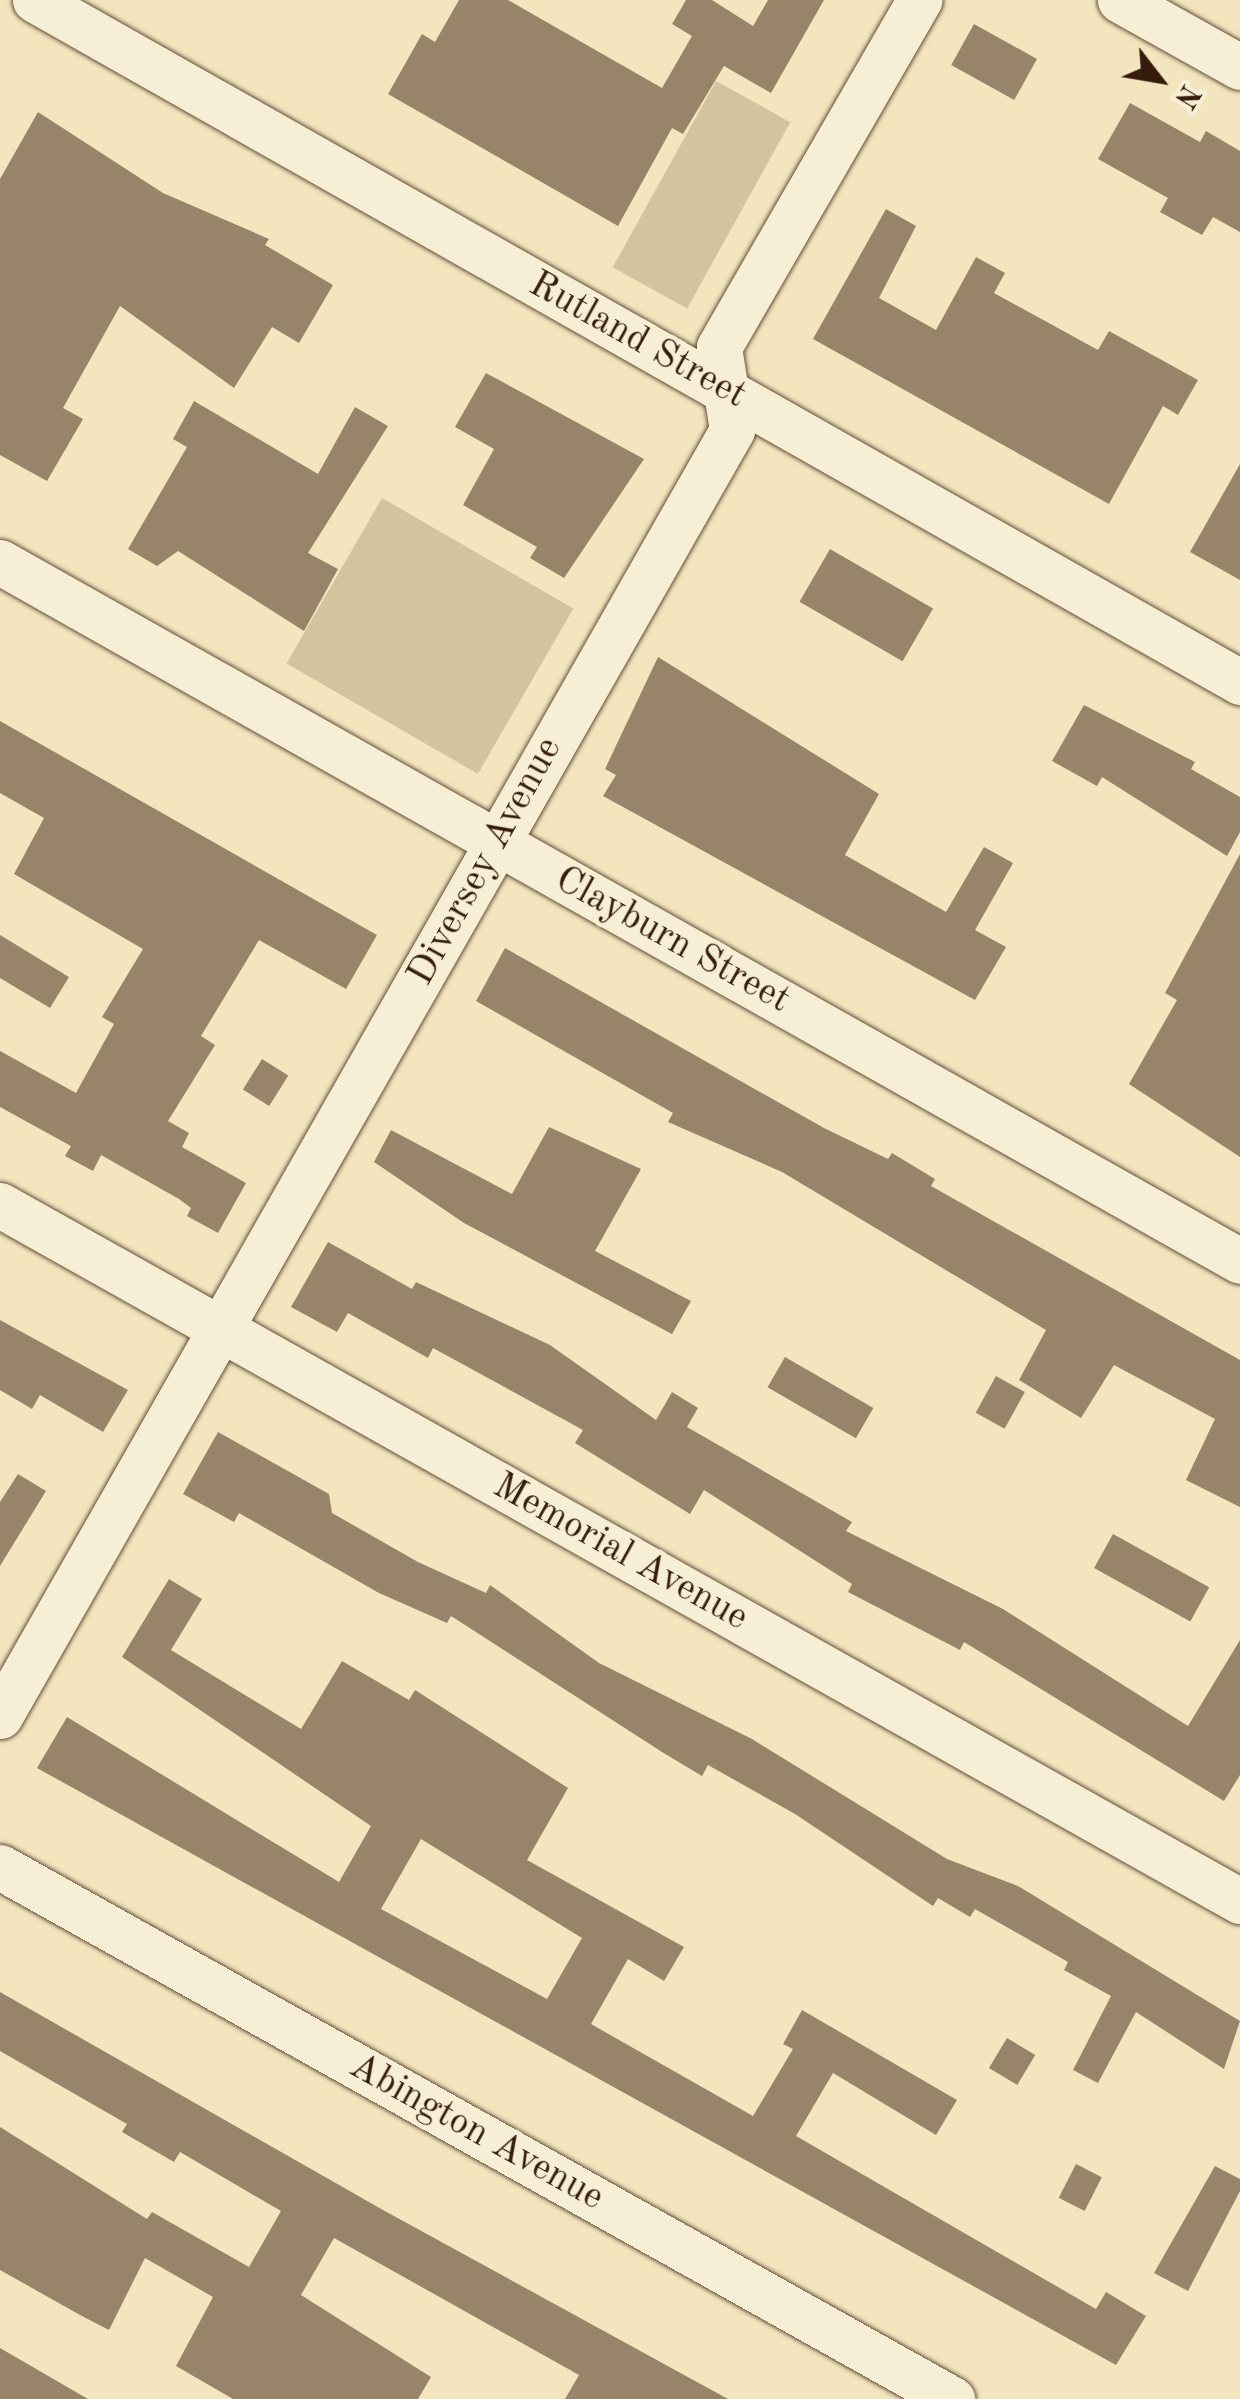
<!DOCTYPE html>
<style>
body{margin:0}
#map{position:relative;width:1240px;height:2399px;overflow:hidden;background:#f3e6be;font-family:"Old Standard TT",serif}
div>[style]{position:absolute}
[style*='--x']{left:calc(var(--x)*1px);top:calc(var(--y)*1px);width:calc(var(--w)*1px);rotate:calc(var(--a)*1deg)}
.green>*{inset:0;background:#d3c4a0;transform-origin:0 0}
.building>*{inset:0;background:#988569;transform-origin:0 0}
.roads{filter:drop-shadow(0 0 2px #644e39) drop-shadow(0 0 2px #644e39)}
.minor>*{height:45px;margin:-22.5px;padding:0 22.5px;transform-origin:22.5px;border-radius:22.5px;background:#f7efd5}
span{translate:-50% -50%;white-space:nowrap;text-align:center;line-height:1.15;-webkit-text-stroke:9px #f7efd5;paint-order:stroke}
.street-label{font-size:38px;color:#351c0d}
.north{position:absolute;left:1110px;top:30px;width:100px;height:100px;-webkit-text-stroke:8px #f7efd5;paint-order:stroke;rotate:121deg;font-size:28px;font-weight:700;line-height:40px;text-align:center;color:#351c0d}
.north::after{content:'';display:block;margin:auto;width:35px;height:45px;background:#351c0d;clip-path:polygon(50% 0,100% 100%,50% 72%,0 100%)}
</style>
<div id="map">
<div class="green">
<div style="left:716px;top:81px;width:85px;height:213px;rotate:29deg"></div>
<div style="left:382px;top:498px;width:221px;height:191px;rotate:30deg"></div>
</div>
<div class="building">
<div style="clip-path:polygon(459px 0,508px 0,662px 88px,692px 36px,672px 24px,686px 0,712px 0,753px 26px,768px 0,824px 0,771px 93px,724px 66px,683px 134px,672px 128px,618px 226px,388px 94px,422px 34px,435px 42px)"></div>
<div style="left:974px;top:24px;width:72px;height:47px;rotate:29deg"></div>
<div style="clip-path:polygon(1130px 103px,1200px 142px,1206px 131px,1240px 151px,1240px 232px,1213px 217px,1202px 235px,1160px 212px,1168px 198px,1098px 159px)"></div>
<div style="clip-path:polygon(38px 112px,163px 193px,269px 239px,265px 245px,333px 285px,299px 343px,272px 327px,234px 388px,120px 306px,63px 408px,83px 419px,47px 481px,0 455px,0 179px)"></div>
<div style="clip-path:polygon(886px 209px,916px 226px,879px 298px,936px 330px,976px 257px,1005px 273px,994px 293px,1098px 350px,1109px 331px,1198px 380px,1178px 415px,1163px 406px,1109px 504px,813px 339px)"></div>
<div style="clip-path:polygon(486px 373px,644px 459px,564px 578px,530px 558px,537px 547px,463px 505px,494px 449px,455px 427px)"></div>
<div style="clip-path:polygon(194px 401px,318px 474px,355px 407px,388px 426px,308px 553px,338px 569px,304px 631px,178px 551px,157px 566px,128px 549px,187px 447px,173px 439px)"></div>
<div style="clip-path:polygon(1240px 464px,1240px 580px,1190px 552px)"></div>
<div style="left:830px;top:549px;width:119px;height:61px;rotate:30deg"></div>
<div style="clip-path:polygon(658px 657px,879px 794px,845px 855px,946px 912px,984px 847px,1013px 863px,975px 930px,1006px 947px,975px 1000px,603px 796px,616px 775px,605px 769px)"></div>
<div style="clip-path:polygon(1084px 705px,1195px 762px,1191px 769px,1240px 797px,1240px 832px,1227px 856px,1102px 777px,1097px 786px,1052px 761px)"></div>
<div style="clip-path:polygon(0 721px,377px 935px,346px 989px,259px 940px,201px 1036px,215px 1045px,168px 1121px,189px 1133px,182px 1147px,246px 1183px,218px 1233px,187px 1216px,191px 1208px,179px 1199px,101px 1155px,93px 1171px,65px 1156px,71px 1146px,0 1107px,0 1051px,76px 1093px,114px 1024px,102px 1017px,143px 949px,14px 874px,44px 818px,0 793px)"></div>
<div style="clip-path:polygon(1240px 854px,1240px 1157px,1129px 1084px,1177px 1000px,1165px 993px)"></div>
<div style="clip-path:polygon(0 935px,69px 977px,50px 1008px,0 978px)"></div>
<div style="clip-path:polygon(505px 948px,824px 1128px,888px 1159px,892px 1153px,935px 1179px,931px 1186px,1240px 1360px,1240px 1507px,1186px 1480px,1215px 1419px,1114px 1365px,1081px 1418px,1019px 1380px,1046px 1330px,782px 1172px,668px 1122px,673px 1113px,476px 1001px)"></div>
<div style="left:262px;top:1059px;width:31px;height:36px;rotate:32deg"></div>
<div style="clip-path:polygon(549px 1127px,641px 1169px,595px 1251px,691px 1301px,672px 1334px,464px 1223px,374px 1162px,391px 1130px,512px 1194px)"></div>
<div style="clip-path:polygon(328px 1242px,412px 1289px,416px 1282px,550px 1345px,656px 1420px,672px 1392px,698px 1408px,687px 1427px,852px 1522px,846px 1531px,1003px 1609px,1188px 1726px,1240px 1640px,1240px 1775px,1224px 1801px,964px 1642px,960px 1650px,848px 1592px,852px 1584px,704px 1490px,690px 1514px,575px 1443px,583px 1430px,433px 1348px,428px 1358px,348px 1313px,337px 1332px,291px 1307px)"></div>
<div style="clip-path:polygon(0 1320px,128px 1390px,103px 1432px,40px 1395px,32px 1409px,0 1390px)"></div>
<div style="left:785px;top:1357px;width:102px;height:35px;rotate:30deg"></div>
<div style="left:996px;top:1376px;width:33px;height:42px;rotate:29deg"></div>
<div style="clip-path:polygon(218px 1432px,329px 1494px,332px 1513px,418px 1562px,486px 1593px,490px 1585px,599px 1663px,752px 1739px,947px 1859px,1018px 1886px,1240px 2021px,1224px 2069px,1136px 2012px,1098px 2083px,1073px 2070px,1111px 1996px,1064px 1970px,1068px 1962px,975px 1909px,970px 1917px,938px 1898px,933px 1906px,795px 1814px,708px 1765px,702px 1776px,662px 1752px,451px 1616px,447px 1623px,379px 1593px,239px 1513px,234px 1522px,183px 1494px)"></div>
<div style="clip-path:polygon(18px 1474px,46px 1491px,0 1566px,0 1502px)"></div>
<div style="left:1113px;top:1534px;width:110px;height:39px;rotate:29deg"></div>
<div style="clip-path:polygon(evenodd,169px 1579px,202px 1599px,171px 1650px,301px 1729px,342px 1661px,409px 1700px,415px 1690px,568px 1788px,527px 1860px,684px 1947px,664px 1981px,628px 1959px,591px 2024px,753px 2116px,793px 2049px,783px 2044px,802px 2010px,957px 2100px,936px 2135px,833px 2073px,796px 2136px,1096px 2309px,1106px 2292px,1146px 2316px,1116px 2365px,37px 1768px,67px 1717px,339px 1882px,371px 1826px,122px 1657px,169px 1579px,421px 1839px,582px 1938px,547px 1999px,381px 1909px,421px 1839px)"></div>
<div style="clip-path:polygon(0 1992px,383px 2210px,728px 2399px,565px 2399px,579px 2375px,334px 2238px,301px 2295px,431px 2377px,418px 2399px,233px 2399px,176px 2366px,213px 2297px,145px 2258px,109px 2330px,80px 2315px,0 2270px,0 2127px,147px 2219px,152px 2212px,249px 2267px,281px 2211px,180px 2152px,174px 2162px,122px 2132px,127px 2124px,0 2051px)"></div>
<div style="left:1007px;top:2038px;width:33px;height:35px;rotate:31deg"></div>
<div style="left:1076px;top:2164px;width:29px;height:38px;rotate:27deg"></div>
<div style="clip-path:polygon(1215px 2166px,1240px 2179px,1240px 2191px,1188px 2291px,1154px 2273px)"></div>
<div style="clip-path:polygon(0 2348px,88px 2399px,0 2399px)"></div>
</div>
<div class="roads">
<div class="minor">
<div style="--x:35;--y:0;--w:1385;--a:29.51"></div>
<div style="--x:1120;--y:0;--w:137;--a:29.2"></div>
<div style="--x:0;--y:562;--w:1423;--a:29.41"></div>
<div style="--x:0;--y:1205;--w:1422;--a:29.31"></div>
<div style="--x:0;--y:1716;--w:1480;--a:-60.35"></div>
<div style="--x:732;--y:430;--w:84;--a:-98.9"></div>
<div style="--x:719;--y:347;--w:401;--a:-60"></div>
<div style="--x:0;--y:1867;--w:1091;--a:29.2"></div>
</div>
</div>
<div class="street-label">
<span style="left:637px;top:341px;rotate:29deg">Rutland Street</span>
<span style="left:486px;top:862px;rotate:-61deg">Diversey Avenue</span>
<span style="left:672px;top:941px;rotate:29deg">Clayburn Street</span>
<span style="left:620px;top:1553px;rotate:29deg">Memorial Avenue</span>
<span style="left:476px;top:2133px;rotate:29deg">Abington Avenue</span>
</div>
<div class="north">N</div>
</div>
